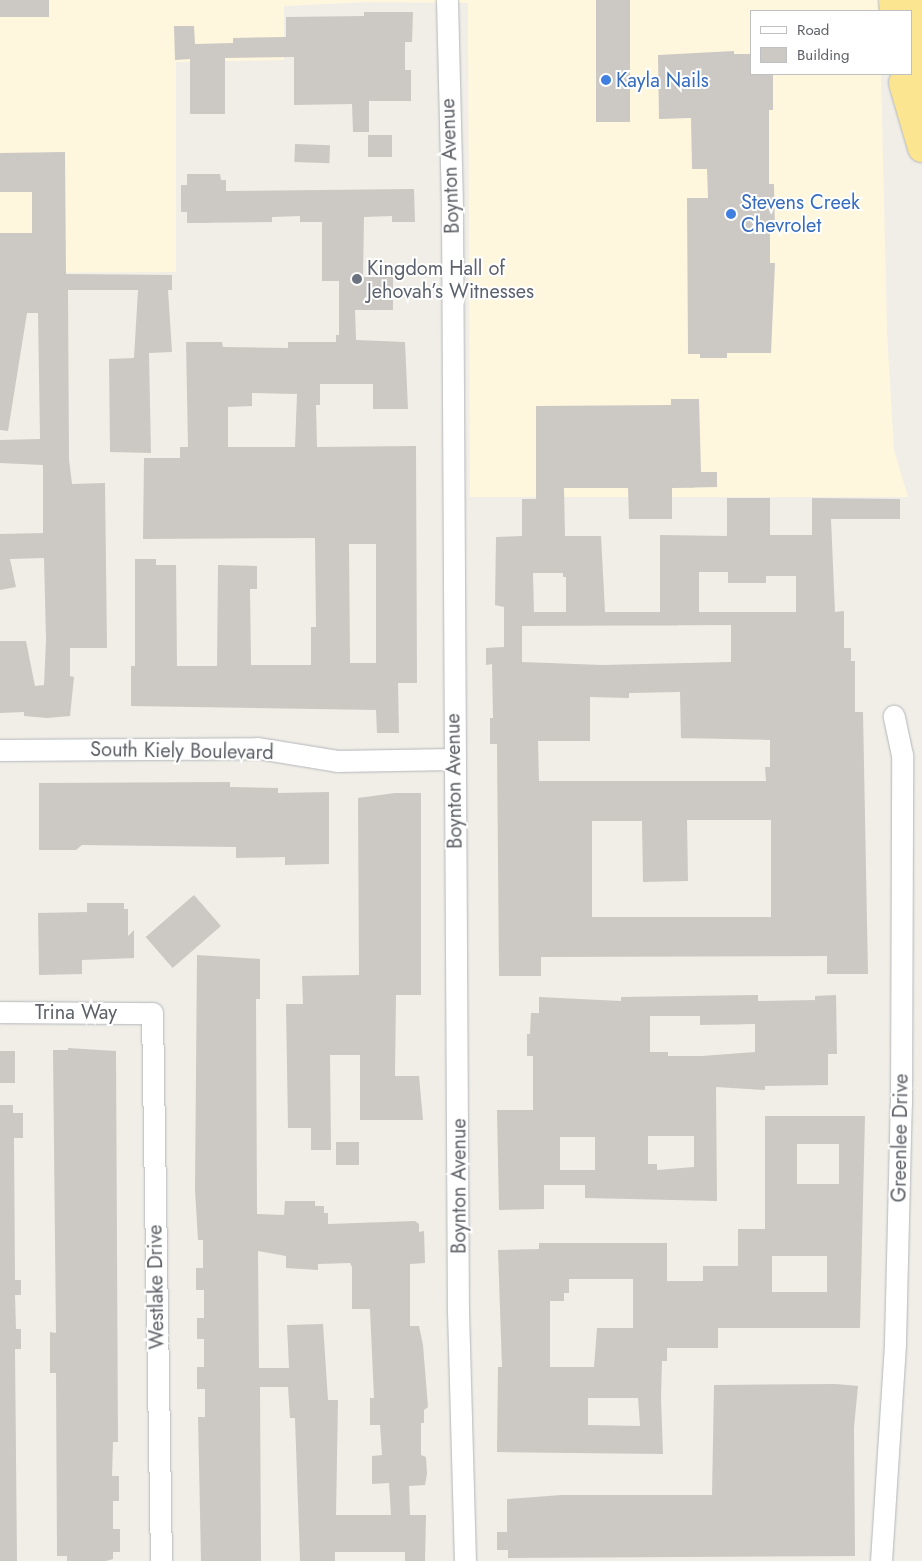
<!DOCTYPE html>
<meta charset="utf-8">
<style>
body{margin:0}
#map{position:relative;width:922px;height:1561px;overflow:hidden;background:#f0eee7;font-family:Jost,sans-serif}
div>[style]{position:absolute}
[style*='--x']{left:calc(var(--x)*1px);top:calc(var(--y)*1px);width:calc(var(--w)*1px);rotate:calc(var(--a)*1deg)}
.commercial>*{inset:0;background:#fef7de}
.building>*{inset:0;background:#ccc8c4;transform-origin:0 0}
.roads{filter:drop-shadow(0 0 1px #b4b6bb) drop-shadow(0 0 1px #b4b6bb)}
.street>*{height:21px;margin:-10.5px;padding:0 10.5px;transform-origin:10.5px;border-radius:10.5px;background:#fff}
.highway>*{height:28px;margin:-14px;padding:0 14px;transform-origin:14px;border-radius:14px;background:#fce591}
.dots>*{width:14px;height:14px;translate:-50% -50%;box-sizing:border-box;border:2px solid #fff;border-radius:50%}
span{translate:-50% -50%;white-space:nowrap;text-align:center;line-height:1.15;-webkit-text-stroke:4px #fff;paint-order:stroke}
.shop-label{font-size:20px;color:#366cbe}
.left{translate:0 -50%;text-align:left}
.street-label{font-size:20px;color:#5e6167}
.worship-label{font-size:20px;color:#5b616d}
.legend{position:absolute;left:750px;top:10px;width:162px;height:65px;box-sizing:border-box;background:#fff;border:1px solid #bfc0c2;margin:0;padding:6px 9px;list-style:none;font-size:15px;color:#5e6167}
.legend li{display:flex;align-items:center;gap:10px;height:25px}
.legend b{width:25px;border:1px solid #bfc0c2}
</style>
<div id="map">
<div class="commercial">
<div style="clip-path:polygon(0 0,879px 0,879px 11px,751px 11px,751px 74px,881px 74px,887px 332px,894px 450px,908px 497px,470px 497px,468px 3px,366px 2px,284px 6px,284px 60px,176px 62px,176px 272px,0 273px)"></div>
</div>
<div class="building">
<div style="left:0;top:0;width:49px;height:17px"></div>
<div style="left:596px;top:0;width:34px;height:122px"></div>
<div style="clip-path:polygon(364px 12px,413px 12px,412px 42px,405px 42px,405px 70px,411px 70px,411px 101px,369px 101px,369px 132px,353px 132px,352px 104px,294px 105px,294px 57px,225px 58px,225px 114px,190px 114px,190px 59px,175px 60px,174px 26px,194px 26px,195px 44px,233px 43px,233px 38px,286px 37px,286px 17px,364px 16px)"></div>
<div style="clip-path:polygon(734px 51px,734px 54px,751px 54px,751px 74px,773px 74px,773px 110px,769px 110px,769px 184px,774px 184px,775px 231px,770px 231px,770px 263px,775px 263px,771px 353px,727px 353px,727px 358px,700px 358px,700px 354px,688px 354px,687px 198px,708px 198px,707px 169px,692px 169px,691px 118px,659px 119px,658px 55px)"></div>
<div style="left:368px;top:135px;width:24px;height:22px"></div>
<div style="left:295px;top:144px;width:35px;height:18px;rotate:2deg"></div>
<div style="clip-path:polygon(65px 152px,66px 274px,172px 275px,172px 290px,168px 290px,172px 352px,149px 353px,151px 453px,110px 452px,109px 359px,134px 358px,138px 290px,68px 290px,69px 459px,72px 484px,105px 483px,107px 648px,70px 648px,70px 676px,74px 677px,70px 716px,47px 718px,24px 716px,24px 712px,0 713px,0 641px,26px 641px,35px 686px,44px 685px,46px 640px,44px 558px,10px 559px,16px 587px,0 590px,0 534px,43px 533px,43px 465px,0 463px,0 440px,40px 439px,38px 313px,27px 313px,8px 431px,0 430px,0 233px,32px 233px,32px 192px,0 192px,0 153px)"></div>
<div style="clip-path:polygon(evenodd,187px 174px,220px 174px,221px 180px,226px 180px,226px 191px,414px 189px,415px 222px,392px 222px,392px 216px,364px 217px,363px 277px,393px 277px,393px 310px,355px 310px,356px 340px,405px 342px,408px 409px,373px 409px,373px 384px,320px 384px,320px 405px,316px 405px,317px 447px,416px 446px,417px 683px,398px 683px,399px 733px,377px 733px,376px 710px,131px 706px,131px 666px,135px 666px,135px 559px,156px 559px,156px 565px,176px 565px,177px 666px,217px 666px,218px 565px,257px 566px,257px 589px,250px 589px,251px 665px,311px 665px,311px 627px,316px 627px,315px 538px,143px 539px,144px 458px,180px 458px,180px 447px,188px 447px,186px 342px,222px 342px,223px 347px,288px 348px,288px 342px,336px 342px,336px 335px,339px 335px,339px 281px,322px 281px,322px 222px,300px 222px,300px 216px,272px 217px,272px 222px,187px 223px,187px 212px,181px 212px,181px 185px,187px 185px,187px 174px,252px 393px,297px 394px,295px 447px,228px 447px,228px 407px,252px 406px,252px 393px,187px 174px,349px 544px,376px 544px,376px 663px,350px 663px,349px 544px)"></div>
<div style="clip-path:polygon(evenodd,671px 399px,699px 399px,701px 472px,717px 472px,717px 487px,672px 488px,672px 519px,629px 519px,628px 488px,564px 488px,565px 536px,601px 536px,605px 612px,660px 612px,660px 535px,727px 536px,727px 498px,770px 498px,770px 535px,812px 535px,812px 498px,900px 499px,900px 519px,831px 519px,835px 612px,844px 611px,844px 648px,851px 648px,851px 661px,855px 661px,855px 712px,863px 712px,868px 974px,827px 974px,827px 956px,541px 957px,541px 976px,499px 976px,497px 744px,490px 744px,490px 718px,493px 718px,492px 664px,486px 665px,486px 648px,504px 647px,504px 607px,495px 605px,496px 537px,522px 536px,522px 499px,536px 499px,536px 406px,671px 405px,671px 399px,699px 572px,728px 572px,728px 583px,766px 583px,766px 576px,796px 576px,796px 612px,699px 612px,699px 572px,671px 399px,533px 573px,563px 573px,563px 577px,566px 577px,566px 612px,534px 612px,533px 573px,671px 399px,731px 625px,731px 662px,602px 665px,522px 662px,522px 626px,731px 625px,671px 399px,680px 692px,681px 738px,770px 740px,770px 767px,765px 767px,766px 781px,539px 781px,538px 741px,590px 741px,590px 697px,629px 698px,629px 693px,680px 692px,671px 399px,687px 820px,771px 820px,771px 917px,592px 917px,592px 821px,642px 821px,643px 882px,688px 881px,687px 820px)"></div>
<div style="clip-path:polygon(230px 782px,230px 787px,278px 788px,278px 793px,329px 792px,329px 864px,285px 865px,285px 857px,236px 858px,236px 847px,82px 845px,76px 850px,39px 850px,39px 783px)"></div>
<div style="clip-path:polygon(395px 793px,421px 793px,421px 995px,396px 995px,395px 1076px,419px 1076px,423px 1120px,360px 1120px,360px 1055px,330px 1055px,331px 1150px,311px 1150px,311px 1128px,288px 1128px,286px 1004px,303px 1004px,302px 976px,359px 975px,358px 798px)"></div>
<div style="left:194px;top:895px;width:41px;height:64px;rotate:49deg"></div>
<div style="clip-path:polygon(87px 903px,124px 903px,124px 909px,128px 909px,128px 936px,134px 930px,134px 958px,82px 960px,82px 974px,39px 975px,38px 913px,87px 912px)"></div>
<div style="clip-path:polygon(evenodd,197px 955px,260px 959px,260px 999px,256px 999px,257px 1214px,284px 1215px,285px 1201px,315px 1201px,315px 1206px,324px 1206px,324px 1213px,328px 1213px,328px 1224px,415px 1221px,419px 1224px,419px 1232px,424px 1231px,425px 1263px,410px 1264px,410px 1326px,419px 1326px,423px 1345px,428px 1407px,424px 1410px,424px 1423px,421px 1423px,421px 1455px,426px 1457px,427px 1474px,425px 1485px,409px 1486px,410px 1515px,426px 1515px,425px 1561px,405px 1561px,405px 1552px,335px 1552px,335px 1561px,300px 1561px,295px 1418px,290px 1418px,288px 1387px,260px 1387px,261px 1561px,201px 1561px,198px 1417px,205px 1417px,205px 1389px,197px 1389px,197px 1367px,204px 1367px,204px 1339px,197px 1339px,197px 1318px,204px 1318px,204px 1290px,196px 1290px,196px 1268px,203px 1268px,203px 1240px,198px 1240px,195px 1190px,197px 955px,258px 1251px,286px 1256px,286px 1268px,318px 1270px,318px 1264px,350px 1263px,352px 1267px,352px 1309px,370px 1309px,374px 1398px,370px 1398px,370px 1425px,380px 1425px,382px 1455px,372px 1456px,372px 1484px,389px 1483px,391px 1515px,336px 1515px,338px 1400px,328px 1400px,323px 1324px,287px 1325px,289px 1368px,259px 1368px,258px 1251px)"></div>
<div style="clip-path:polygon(evenodd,758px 995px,758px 1001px,815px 1000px,815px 996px,836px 995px,837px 1054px,828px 1054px,828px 1085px,765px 1086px,765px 1090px,716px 1087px,717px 1201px,585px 1198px,585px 1185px,544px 1185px,544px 1209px,499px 1210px,497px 1110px,533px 1110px,533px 1056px,527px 1056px,527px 1034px,530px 1034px,531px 1013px,539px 1013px,539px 997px,621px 1001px,621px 997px,758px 995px,650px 1016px,700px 1016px,700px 1025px,755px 1024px,755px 1052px,702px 1056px,668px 1056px,668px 1052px,650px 1052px,650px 1016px,758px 995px,648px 1136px,694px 1136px,694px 1167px,657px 1170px,657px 1164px,648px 1164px,648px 1136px,758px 995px,560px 1137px,595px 1137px,595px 1170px,560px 1170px,560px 1137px)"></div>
<div style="clip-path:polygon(68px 1048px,116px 1051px,118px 1442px,113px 1442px,112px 1476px,119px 1476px,119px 1501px,113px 1501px,113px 1529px,120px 1529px,120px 1552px,113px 1552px,113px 1559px,106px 1561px,67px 1561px,67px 1556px,57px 1556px,56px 1373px,50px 1373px,50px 1332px,56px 1333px,53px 1050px,68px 1050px)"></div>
<div style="left:0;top:1051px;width:15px;height:32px"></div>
<div style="clip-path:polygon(0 1105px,13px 1105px,13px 1113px,23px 1113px,23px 1138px,14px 1138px,15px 1280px,21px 1280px,21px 1295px,15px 1295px,16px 1329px,21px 1329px,21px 1349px,15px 1349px,17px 1561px,0 1561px)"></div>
<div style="clip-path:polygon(evenodd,765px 1116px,865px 1116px,860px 1328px,718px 1328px,718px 1348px,667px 1348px,667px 1361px,662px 1361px,661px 1398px,663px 1454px,497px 1452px,498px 1367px,502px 1367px,498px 1250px,539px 1249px,539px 1243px,667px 1243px,667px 1281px,703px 1281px,703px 1266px,738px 1266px,738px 1229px,765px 1229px,765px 1116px,797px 1144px,839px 1144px,839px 1184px,797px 1184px,797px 1144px,765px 1116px,772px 1256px,827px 1256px,827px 1292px,772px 1292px,772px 1256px,765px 1116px,569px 1279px,633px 1279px,633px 1328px,597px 1328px,594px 1367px,550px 1367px,550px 1301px,564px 1301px,564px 1293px,569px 1293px,569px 1279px,765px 1116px,588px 1398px,638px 1398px,640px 1426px,588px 1425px,588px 1398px)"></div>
<div style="left:336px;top:1142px;width:23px;height:23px"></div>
<div style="clip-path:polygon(836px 1384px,858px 1386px,854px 1427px,855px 1556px,508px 1558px,508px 1550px,497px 1550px,497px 1532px,507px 1532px,507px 1499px,562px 1495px,712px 1495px,714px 1385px)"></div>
</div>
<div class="roads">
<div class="street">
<div style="--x:447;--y:0;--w:211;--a:88.6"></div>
<div style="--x:452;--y:211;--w:1100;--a:89.69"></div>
<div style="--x:458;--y:1311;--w:250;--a:88.4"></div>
<div style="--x:0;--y:750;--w:258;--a:-0.4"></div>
<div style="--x:258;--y:748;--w:80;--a:9.3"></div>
<div style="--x:337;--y:761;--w:116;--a:-1"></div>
<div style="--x:0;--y:1012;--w:152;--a:0.4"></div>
<div style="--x:152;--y:1013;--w:548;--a:89.06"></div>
<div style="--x:881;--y:1561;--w:219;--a:-86.3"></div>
<div style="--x:895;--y:1342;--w:238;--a:-88.6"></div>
<div style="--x:901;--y:1104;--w:349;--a:-89.8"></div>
<div style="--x:902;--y:755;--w:40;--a:-102"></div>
</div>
<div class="highway">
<div style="--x:893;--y:0;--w:11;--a:85"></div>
<div style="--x:916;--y:0;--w:102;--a:86.6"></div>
<div style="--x:903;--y:83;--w:68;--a:73.7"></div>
</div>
</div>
<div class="dots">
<div style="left:606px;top:80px;background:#3f7fe0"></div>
<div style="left:731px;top:214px;background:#3f7fe0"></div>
<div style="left:357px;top:279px;background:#6b7280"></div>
</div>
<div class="shop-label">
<span class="left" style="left:616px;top:80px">Kayla Nails</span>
<span class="left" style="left:741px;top:214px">Stevens Creek<br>Chevrolet</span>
</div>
<div class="street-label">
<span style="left:450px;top:166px;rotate:-92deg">Boynton Avenue</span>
<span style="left:182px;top:751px;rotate:1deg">South Kiely Boulevard</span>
<span style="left:454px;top:781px;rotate:-91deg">Boynton Avenue</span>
<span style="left:76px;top:1012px">Trina Way</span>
<span style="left:900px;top:1138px;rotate:-89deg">Greenlee Drive</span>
<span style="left:459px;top:1186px;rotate:-90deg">Boynton Avenue</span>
<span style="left:156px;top:1287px;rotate:-91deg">Westlake Drive</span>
</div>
<div class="worship-label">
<span class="left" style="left:367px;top:280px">Kingdom Hall of<br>Jehovah’s Witnesses</span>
</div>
<ul class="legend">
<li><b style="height:6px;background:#fff"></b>Road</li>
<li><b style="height:14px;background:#ccc8c4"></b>Building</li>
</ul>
</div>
